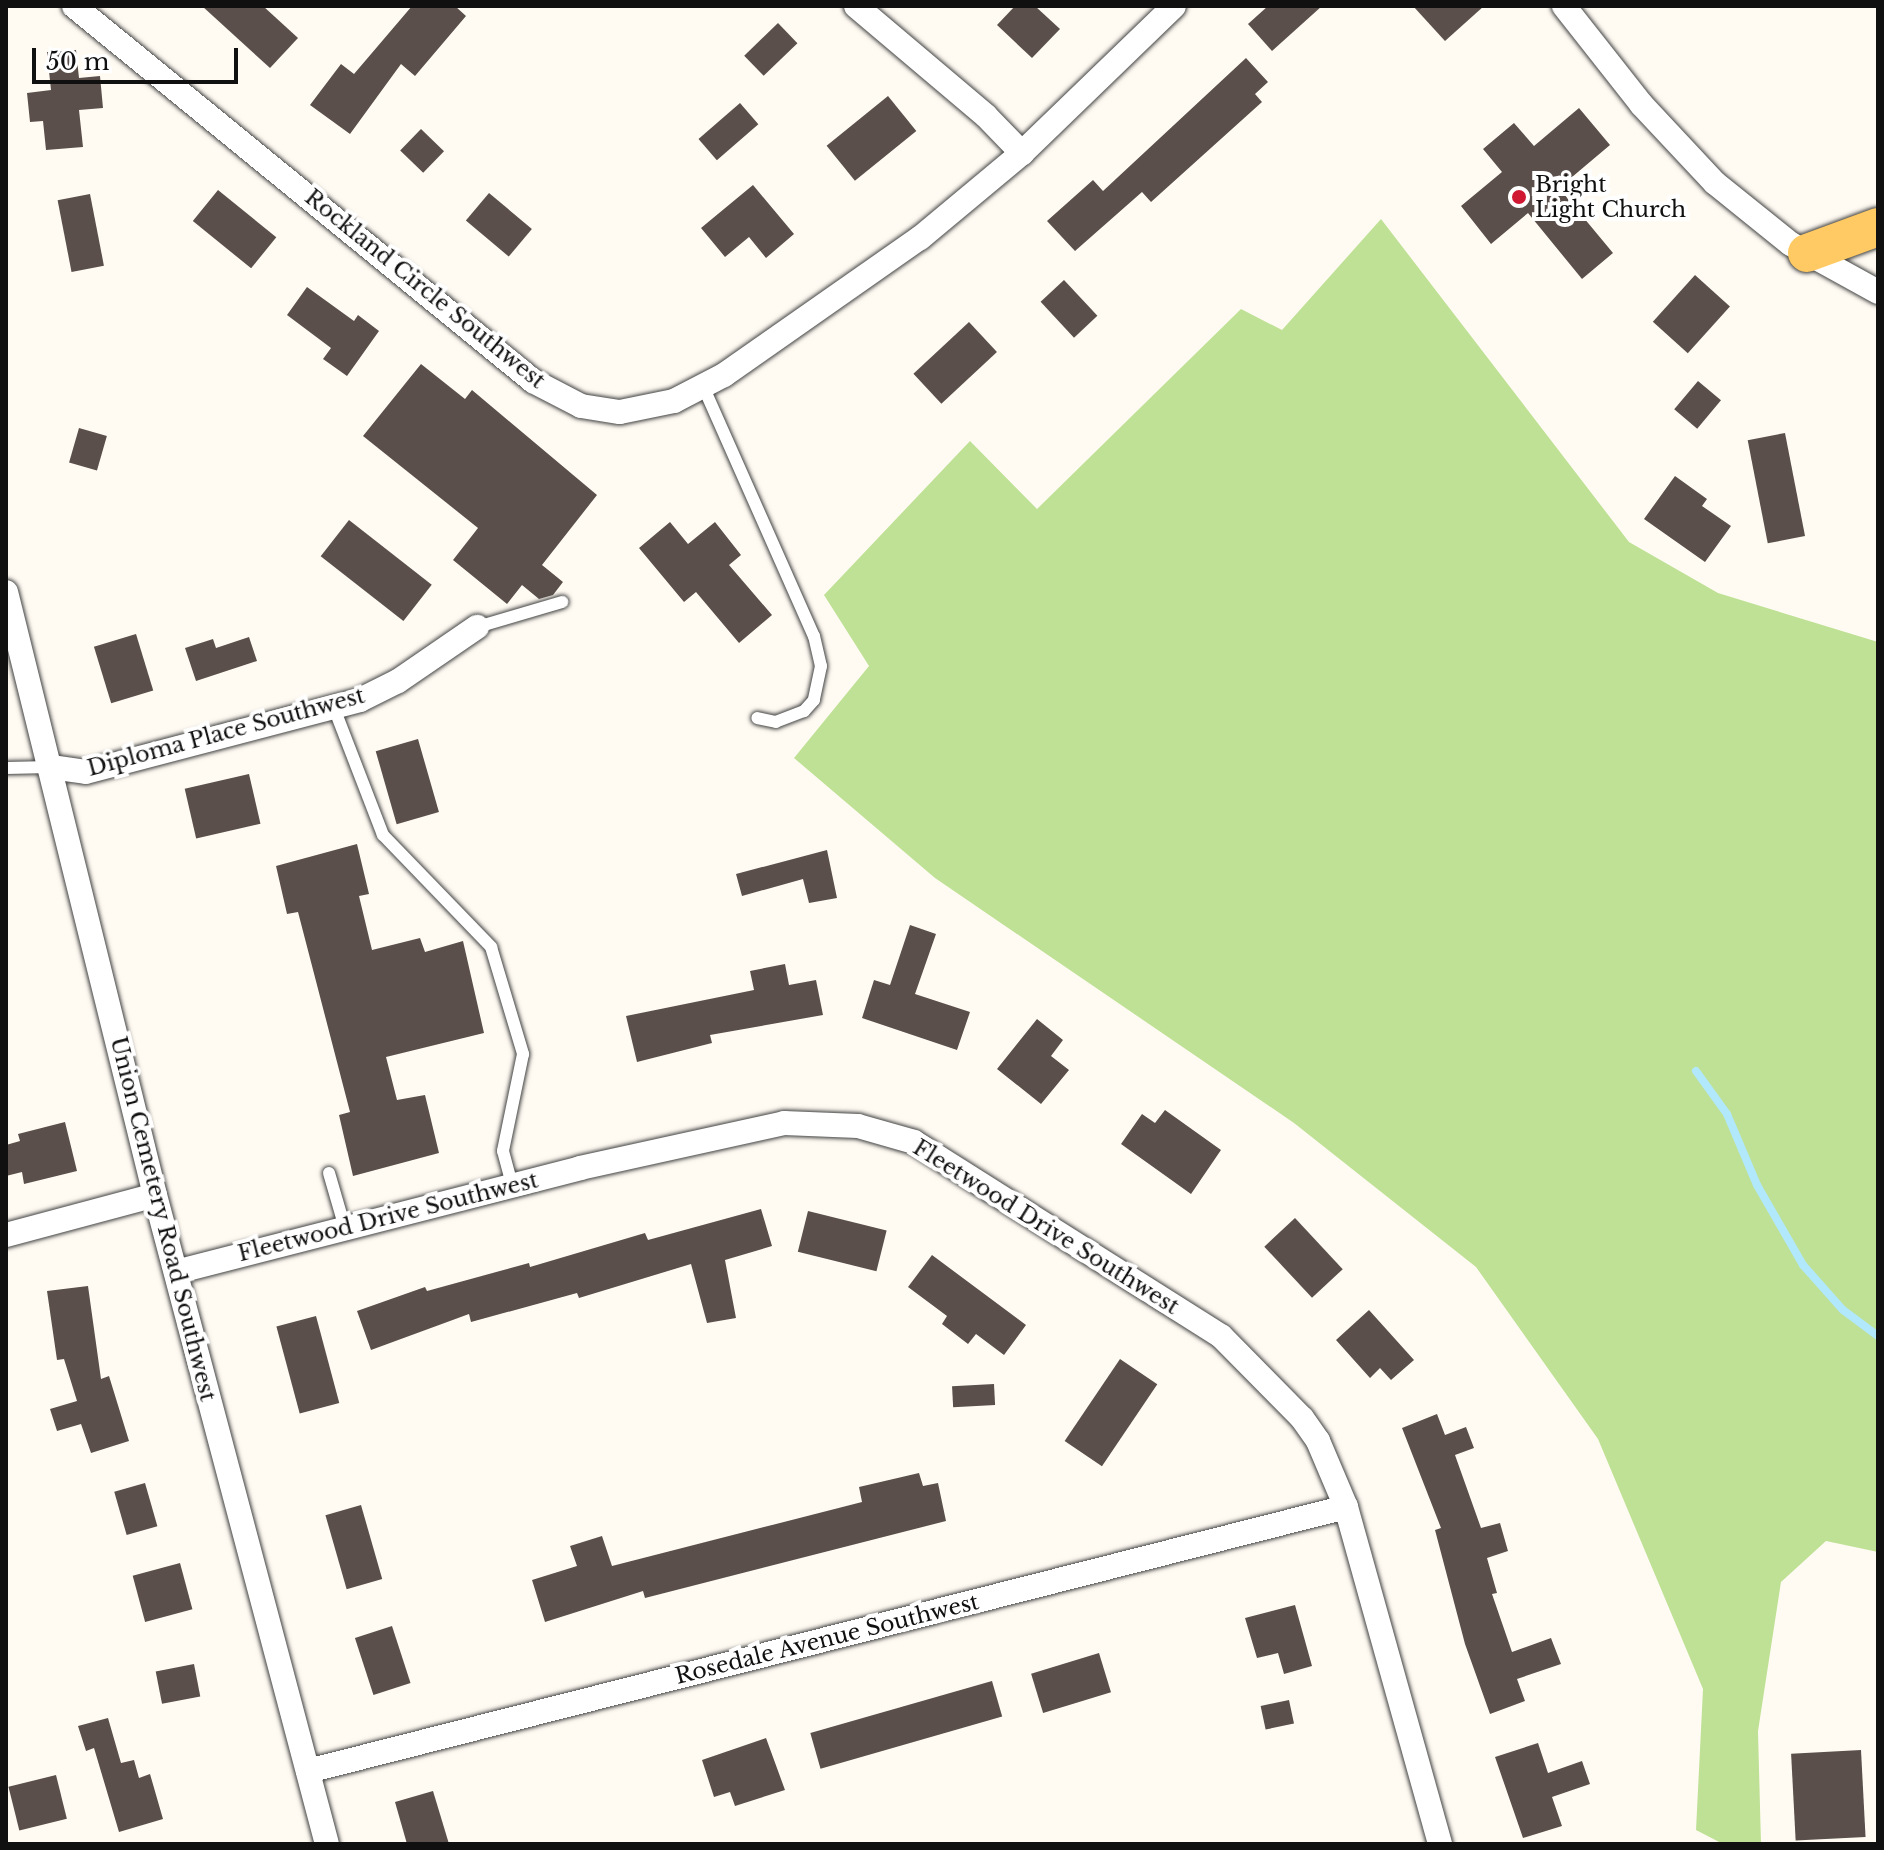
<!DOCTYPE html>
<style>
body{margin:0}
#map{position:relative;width:1884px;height:1850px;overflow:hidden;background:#fffbf3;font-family:"Libre Baskerville",serif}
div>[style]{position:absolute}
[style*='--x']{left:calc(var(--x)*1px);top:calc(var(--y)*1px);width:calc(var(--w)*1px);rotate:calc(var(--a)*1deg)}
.forest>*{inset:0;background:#bfe195}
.stream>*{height:8px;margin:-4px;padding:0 4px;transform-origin:4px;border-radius:4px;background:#b2e8fc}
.building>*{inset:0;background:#5a4f4b;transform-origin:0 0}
.roads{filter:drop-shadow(0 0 2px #434343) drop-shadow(0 0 2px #434343)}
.lane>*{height:12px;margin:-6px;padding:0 6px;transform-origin:6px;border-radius:6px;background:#fff}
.street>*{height:24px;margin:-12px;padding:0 12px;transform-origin:12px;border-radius:12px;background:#fff}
.primary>*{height:38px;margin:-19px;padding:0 19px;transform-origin:19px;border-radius:19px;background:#ffca63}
.dots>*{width:22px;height:22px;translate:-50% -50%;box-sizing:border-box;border:4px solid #fff;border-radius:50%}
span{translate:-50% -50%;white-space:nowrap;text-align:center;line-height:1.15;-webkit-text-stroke:8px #fff;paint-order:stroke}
.poi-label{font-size:22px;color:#101010}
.left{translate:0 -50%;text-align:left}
.street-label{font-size:22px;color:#101010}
.frame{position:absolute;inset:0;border:8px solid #101010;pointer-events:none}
.scale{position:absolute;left:32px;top:48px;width:206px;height:36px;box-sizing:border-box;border:4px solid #101010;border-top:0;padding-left:10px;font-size:24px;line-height:28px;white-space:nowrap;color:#101010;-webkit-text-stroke:6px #fff;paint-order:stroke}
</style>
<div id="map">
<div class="forest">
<div style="clip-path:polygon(1381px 219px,1629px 542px,1718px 593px,1878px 642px,1878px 1552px,1826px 1541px,1781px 1582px,1758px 1731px,1761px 1844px,1723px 1844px,1696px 1830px,1703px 1689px,1598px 1439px,1476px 1267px,1294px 1123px,935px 878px,794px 758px,869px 666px,824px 595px,970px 441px,1037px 509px,1241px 309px,1282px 330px)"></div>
</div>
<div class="stream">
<div style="--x:1696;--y:1071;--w:53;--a:54.2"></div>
<div style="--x:1727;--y:1114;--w:77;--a:67.1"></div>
<div style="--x:1757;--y:1185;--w:92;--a:60.1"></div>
<div style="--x:1803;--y:1265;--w:60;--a:48.4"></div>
<div style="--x:1843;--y:1310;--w:44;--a:36.6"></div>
</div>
<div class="building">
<div style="clip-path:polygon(202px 6px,263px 6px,298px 38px,270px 68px)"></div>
<div style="clip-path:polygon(412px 6px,455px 6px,466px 16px,415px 76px,401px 64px,350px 134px,310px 105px,341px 64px,354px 74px)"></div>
<div style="clip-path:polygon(1015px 6px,1035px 6px,1060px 29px,1032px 58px,997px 25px)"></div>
<div style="clip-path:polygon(1268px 6px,1322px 6px,1272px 51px,1248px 24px)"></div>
<div style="clip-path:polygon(1413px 6px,1484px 6px,1445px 41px)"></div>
<div style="left:778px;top:23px;width:28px;height:47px;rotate:46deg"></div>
<div style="clip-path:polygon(76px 50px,79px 78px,100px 76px,103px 108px,79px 110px,83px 147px,46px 150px,43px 121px,30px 122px,27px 93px,51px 90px,47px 52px)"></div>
<div style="clip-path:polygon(1246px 58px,1268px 82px,1255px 94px,1262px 102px,1151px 202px,1142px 192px,1075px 251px,1047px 221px,1093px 180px,1103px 191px)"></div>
<div style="left:888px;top:96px;width:45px;height:79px;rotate:51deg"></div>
<div style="left:740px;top:103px;width:28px;height:55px;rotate:49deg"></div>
<div style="clip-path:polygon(1579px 108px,1610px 145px,1559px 188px,1613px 253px,1582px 279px,1528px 213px,1491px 244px,1461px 206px,1502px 172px,1483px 149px,1514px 123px,1534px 146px)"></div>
<div style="left:421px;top:129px;width:32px;height:30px;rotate:44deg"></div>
<div style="clip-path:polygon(753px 185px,794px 234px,766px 258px,749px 237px,725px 257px,701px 228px)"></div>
<div style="left:218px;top:190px;width:75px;height:40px;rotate:39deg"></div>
<div style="left:489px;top:193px;width:56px;height:36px;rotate:40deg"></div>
<div style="left:90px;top:194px;width:73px;height:33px;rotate:79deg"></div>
<div style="left:1695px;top:275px;width:47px;height:63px;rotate:42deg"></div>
<div style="left:1064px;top:280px;width:49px;height:32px;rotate:47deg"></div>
<div style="clip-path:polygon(307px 287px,354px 321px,358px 315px,379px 331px,347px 376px,323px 359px,331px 348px,287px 315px)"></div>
<div style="left:969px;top:322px;width:41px;height:76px;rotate:47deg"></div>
<div style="clip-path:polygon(421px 364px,465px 399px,472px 390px,597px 495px,542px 565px,563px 582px,553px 595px,539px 599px,522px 585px,507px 604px,453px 560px,478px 528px,363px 436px)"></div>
<div style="left:1698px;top:381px;width:30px;height:37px;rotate:40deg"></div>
<div style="left:79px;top:428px;width:29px;height:36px;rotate:16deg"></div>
<div style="left:1785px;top:433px;width:105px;height:38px;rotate:79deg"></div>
<div style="clip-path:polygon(1675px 476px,1707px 499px,1702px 506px,1731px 526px,1705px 562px,1644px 519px)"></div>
<div style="left:349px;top:520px;width:105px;height:46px;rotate:38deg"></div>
<div style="clip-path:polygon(670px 522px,688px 544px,715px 522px,741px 555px,729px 565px,772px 615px,739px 643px,696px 592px,684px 602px,639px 548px)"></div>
<div style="left:136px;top:634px;width:59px;height:44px;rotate:73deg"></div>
<div style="clip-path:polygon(249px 637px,257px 661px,196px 681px,185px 648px,213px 639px,216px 648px)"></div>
<div style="left:418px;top:739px;width:76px;height:44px;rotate:74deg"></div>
<div style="left:249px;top:774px;width:51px;height:66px;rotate:77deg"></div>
<div style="clip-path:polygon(357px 844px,369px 894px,359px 896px,372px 950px,420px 938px,425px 952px,463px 941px,484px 1033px,386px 1057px,397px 1100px,425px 1095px,439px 1153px,353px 1176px,339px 1115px,350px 1112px,298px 912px,287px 914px,276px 866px)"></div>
<div style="clip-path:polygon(827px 850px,837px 898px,809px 903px,803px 879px,742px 896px,736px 874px)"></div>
<div style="clip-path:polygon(910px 925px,936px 934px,915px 994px,970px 1012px,957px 1050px,862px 1018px,874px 980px,890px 985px)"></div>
<div style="clip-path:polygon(785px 964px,789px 985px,816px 980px,823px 1015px,710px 1035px,712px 1043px,637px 1062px,626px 1016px,754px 990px,750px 971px)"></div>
<div style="clip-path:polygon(1037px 1019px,1063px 1040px,1051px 1056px,1069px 1070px,1041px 1104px,997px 1069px)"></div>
<div style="clip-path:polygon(1165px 1110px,1221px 1150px,1191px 1194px,1121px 1144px,1142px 1114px,1155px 1123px)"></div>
<div style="clip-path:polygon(65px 1122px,77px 1171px,24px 1184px,22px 1172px,6px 1176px,6px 1145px,20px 1141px,18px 1134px)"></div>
<div style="clip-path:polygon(761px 1209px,772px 1246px,725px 1260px,736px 1318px,707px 1323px,691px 1264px,579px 1298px,577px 1293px,471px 1322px,469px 1314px,371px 1350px,357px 1311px,425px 1287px,427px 1291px,529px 1263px,530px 1267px,645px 1233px,648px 1240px)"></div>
<div style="left:808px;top:1211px;width:81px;height:42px;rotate:14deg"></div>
<div style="left:1295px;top:1218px;width:70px;height:42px;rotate:47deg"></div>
<div style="clip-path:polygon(932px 1255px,1026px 1325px,1004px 1355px,976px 1334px,968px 1344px,942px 1324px,947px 1316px,908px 1287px)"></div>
<div style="clip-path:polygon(88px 1286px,101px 1379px,109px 1376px,129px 1441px,91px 1453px,81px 1424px,57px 1431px,50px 1409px,77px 1401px,64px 1359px,57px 1360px,47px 1291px)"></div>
<div style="clip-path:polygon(1369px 1310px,1414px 1360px,1391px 1380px,1380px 1368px,1370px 1378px,1336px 1340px)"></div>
<div style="left:316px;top:1316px;width:90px;height:41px;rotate:75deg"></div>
<div style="left:1120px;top:1359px;width:45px;height:99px;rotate:34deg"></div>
<div style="left:994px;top:1384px;width:21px;height:42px;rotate:87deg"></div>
<div style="clip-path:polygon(1437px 1414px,1445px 1435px,1466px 1427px,1474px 1448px,1455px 1455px,1481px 1528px,1500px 1523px,1508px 1551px,1487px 1558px,1497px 1593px,1492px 1594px,1512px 1652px,1551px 1638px,1561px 1664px,1517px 1679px,1525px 1701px,1490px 1714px,1465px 1644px,1435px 1530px,1441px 1528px,1402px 1428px)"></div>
<div style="clip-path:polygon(919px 1473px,923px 1486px,938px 1483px,946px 1521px,645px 1598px,643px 1591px,545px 1622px,532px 1580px,577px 1566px,570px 1546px,602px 1536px,612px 1566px,862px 1502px,859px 1487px)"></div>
<div style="left:145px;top:1483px;width:45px;height:32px;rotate:74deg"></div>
<div style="left:361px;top:1505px;width:77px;height:37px;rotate:74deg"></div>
<div style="left:180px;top:1563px;width:48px;height:49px;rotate:75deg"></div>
<div style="clip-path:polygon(1295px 1605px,1312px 1666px,1284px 1674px,1278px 1653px,1257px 1658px,1245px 1618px)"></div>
<div style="left:392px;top:1626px;width:60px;height:39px;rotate:72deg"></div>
<div style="left:1099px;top:1653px;width:41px;height:71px;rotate:73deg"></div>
<div style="left:194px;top:1664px;width:33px;height:39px;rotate:79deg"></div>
<div style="left:992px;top:1681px;width:37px;height:189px;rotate:74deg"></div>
<div style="left:1289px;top:1700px;width:24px;height:29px;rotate:78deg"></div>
<div style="clip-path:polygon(108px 1718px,121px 1763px,134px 1760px,139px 1778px,150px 1774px,163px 1819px,119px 1832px,94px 1748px,86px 1751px,78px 1726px)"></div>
<div style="clip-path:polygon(766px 1738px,785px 1790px,735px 1806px,730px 1792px,714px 1797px,702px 1760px)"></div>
<div style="clip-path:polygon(1538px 1743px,1548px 1773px,1582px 1761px,1590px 1784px,1552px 1797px,1562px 1826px,1523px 1838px,1495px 1757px)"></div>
<div style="left:1861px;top:1750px;width:87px;height:70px;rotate:87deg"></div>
<div style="left:56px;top:1775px;width:45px;height:49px;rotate:76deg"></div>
<div style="clip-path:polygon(433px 1791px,449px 1844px,407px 1844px,395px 1802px)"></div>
</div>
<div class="roads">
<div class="lane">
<div style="--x:703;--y:386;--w:274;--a:66.1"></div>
<div style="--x:814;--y:636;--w:31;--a:77"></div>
<div style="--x:821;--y:666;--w:35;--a:102"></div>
<div style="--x:814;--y:700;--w:15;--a:132"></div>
<div style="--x:804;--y:711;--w:30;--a:159"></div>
<div style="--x:776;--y:722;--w:19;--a:-168"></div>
<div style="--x:477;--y:627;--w:89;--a:-16.4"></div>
<div style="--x:334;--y:708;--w:136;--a:68.9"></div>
<div style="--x:383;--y:835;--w:156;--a:46"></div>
<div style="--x:491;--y:947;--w:112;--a:73.3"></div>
<div style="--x:523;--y:1054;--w:99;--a:101.7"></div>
<div style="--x:503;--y:1151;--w:35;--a:75"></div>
<div style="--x:6;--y:768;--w:45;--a:-1.3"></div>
<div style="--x:329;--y:1173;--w:57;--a:73.8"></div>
</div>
<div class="street">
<div style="--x:74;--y:6;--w:593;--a:39.25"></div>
<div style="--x:533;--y:381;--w:54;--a:27.5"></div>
<div style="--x:581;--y:406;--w:39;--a:9"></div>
<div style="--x:620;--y:412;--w:55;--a:-11.5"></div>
<div style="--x:674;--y:401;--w:56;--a:-27.5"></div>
<div style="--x:724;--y:375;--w:239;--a:-35"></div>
<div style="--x:920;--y:238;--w:133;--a:-39.8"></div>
<div style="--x:1022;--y:153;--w:211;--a:-44"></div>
<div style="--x:856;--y:6;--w:170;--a:40.2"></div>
<div style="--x:986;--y:116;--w:52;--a:45.8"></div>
<div style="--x:1564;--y:6;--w:125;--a:51.8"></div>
<div style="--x:1641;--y:104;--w:108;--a:46.9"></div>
<div style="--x:1715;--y:183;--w:97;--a:38.8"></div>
<div style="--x:1791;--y:244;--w:99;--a:28.9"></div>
<div style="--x:6;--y:592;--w:621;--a:76.12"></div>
<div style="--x:155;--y:1195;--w:671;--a:75.16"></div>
<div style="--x:51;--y:767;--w:35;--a:8"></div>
<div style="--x:86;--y:772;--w:283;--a:-14.7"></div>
<div style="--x:360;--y:700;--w:42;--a:-26.6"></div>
<div style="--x:398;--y:681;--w:96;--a:-34.4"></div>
<div style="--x:6;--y:1235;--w:154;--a:-15"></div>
<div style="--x:176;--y:1272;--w:417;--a:-14.4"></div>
<div style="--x:580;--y:1168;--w:209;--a:-12.4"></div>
<div style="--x:784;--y:1123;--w:74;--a:2.3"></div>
<div style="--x:858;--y:1126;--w:58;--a:15.9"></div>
<div style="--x:914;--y:1142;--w:363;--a:32.3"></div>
<div style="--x:1221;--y:1336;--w:115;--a:45.4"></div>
<div style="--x:1302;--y:1418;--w:28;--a:55"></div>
<div style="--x:1318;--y:1441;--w:72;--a:67"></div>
<div style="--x:1346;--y:1507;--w:350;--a:74.4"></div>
<div style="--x:308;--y:1771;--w:1071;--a:-14.27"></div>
</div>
<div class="primary">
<div style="--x:1807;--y:253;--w:76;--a:-20.1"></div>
</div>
</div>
<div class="dots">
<div style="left:1519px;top:197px;background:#d01833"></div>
</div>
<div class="poi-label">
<span class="left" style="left:1535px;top:197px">Bright<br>Light Church</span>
</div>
<div class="street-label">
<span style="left:425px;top:289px;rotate:39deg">Rockland Circle Southwest</span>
<span style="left:226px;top:732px;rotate:-15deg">Diploma Place Southwest</span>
<span style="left:388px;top:1217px;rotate:-14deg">Fleetwood Drive Southwest</span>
<span style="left:163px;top:1219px;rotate:76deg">Union Cemetery Road Southwest</span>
<span style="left:1046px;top:1227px;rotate:32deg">Fleetwood Drive Southwest</span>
<span style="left:827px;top:1639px;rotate:-14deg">Rosedale Avenue Southwest</span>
</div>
<div class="frame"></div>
<div class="scale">50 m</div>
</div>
